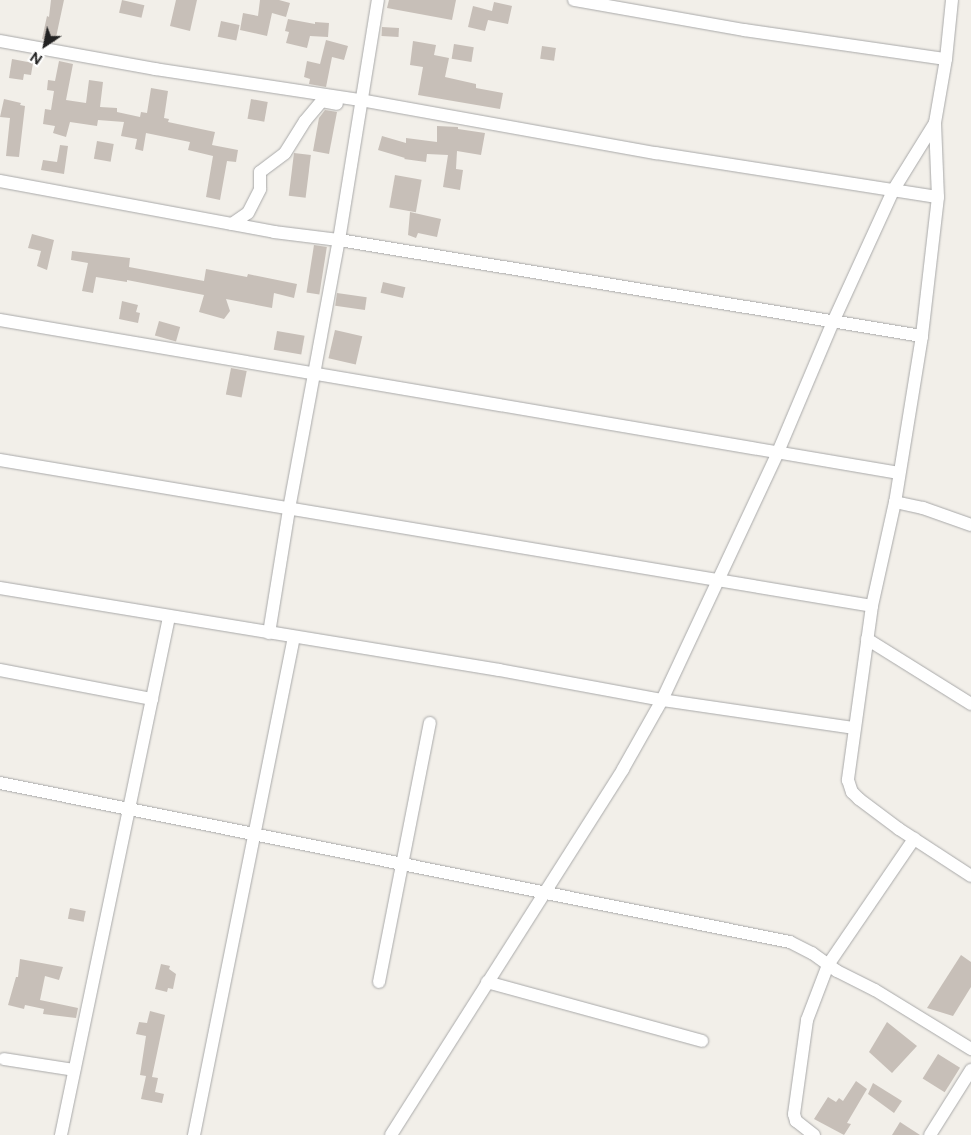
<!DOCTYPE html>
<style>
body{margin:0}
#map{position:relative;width:971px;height:1135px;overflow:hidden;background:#f2efe9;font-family:Figtree,sans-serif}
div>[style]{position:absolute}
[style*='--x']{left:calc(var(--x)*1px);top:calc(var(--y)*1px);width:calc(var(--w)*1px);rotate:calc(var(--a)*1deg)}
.building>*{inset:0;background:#c7bfb8;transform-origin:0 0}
.roads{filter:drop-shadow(0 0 1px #a9a9a9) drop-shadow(0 0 1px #a9a9a9)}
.minor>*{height:12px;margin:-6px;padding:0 6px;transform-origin:6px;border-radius:6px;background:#fff}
span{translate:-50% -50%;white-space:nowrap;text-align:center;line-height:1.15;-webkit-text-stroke:4px #fff;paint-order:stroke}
.north{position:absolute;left:20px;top:20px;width:50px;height:50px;-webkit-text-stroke:4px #fff;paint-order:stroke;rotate:214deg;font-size:14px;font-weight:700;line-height:20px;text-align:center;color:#222}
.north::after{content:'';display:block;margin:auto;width:18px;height:22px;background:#222;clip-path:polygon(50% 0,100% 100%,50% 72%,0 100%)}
</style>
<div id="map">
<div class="building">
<div style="clip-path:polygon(51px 0,64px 0,55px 42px,42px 39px,47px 16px,49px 17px)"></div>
<div style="left:122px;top:0;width:23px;height:13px;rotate:13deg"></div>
<div style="clip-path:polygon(176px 0,197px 0,190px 31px,170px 26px)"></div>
<div style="clip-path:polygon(260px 0,279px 0,290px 3px,286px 17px,272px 13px,267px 36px,240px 30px,243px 13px,258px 16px)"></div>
<div style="clip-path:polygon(389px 0,456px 0,452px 20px,387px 8px)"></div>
<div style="clip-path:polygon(494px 2px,512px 6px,508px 24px,488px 20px,485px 31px,468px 27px,473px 6px,492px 11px)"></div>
<div style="clip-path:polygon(288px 19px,315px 24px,315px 22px,329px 23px,328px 37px,310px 36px,307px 48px,286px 43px,289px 32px,285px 31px)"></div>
<div style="left:221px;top:21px;width:19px;height:16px;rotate:12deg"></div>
<div style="left:382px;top:27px;width:17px;height:9px;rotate:3deg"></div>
<div style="clip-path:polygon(326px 40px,348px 46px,344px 60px,332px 57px,326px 87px,309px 84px,310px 79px,304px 77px,307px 61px,320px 64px)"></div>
<div style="clip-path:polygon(413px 41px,436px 45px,434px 55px,449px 58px,445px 77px,476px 84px,476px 88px,503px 93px,500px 109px,418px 95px,423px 67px,410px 65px)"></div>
<div style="left:454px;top:44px;width:20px;height:15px;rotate:9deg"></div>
<div style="left:542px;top:46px;width:14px;height:13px;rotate:8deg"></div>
<div style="clip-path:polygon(12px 59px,33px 63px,31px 75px,24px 74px,23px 80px,9px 78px)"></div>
<div style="clip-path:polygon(59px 61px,73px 64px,66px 100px,86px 103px,89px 80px,103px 82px,100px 107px,117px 108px,117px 112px,140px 117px,141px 112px,147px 113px,151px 88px,168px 91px,164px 118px,169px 119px,168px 122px,215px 132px,212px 145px,238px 150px,236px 162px,227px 161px,220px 200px,206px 197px,213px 156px,188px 150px,190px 142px,146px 133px,143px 151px,135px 149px,137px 139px,121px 136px,124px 122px,98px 120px,97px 126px,70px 122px,66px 137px,53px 133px,55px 126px,43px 124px,45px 109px,51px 110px,54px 91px,47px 90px,48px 80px,55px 81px)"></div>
<div style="clip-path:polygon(4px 99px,21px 103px,20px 105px,25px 106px,19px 157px,6px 156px,10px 118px,0 117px)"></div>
<div style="left:251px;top:99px;width:17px;height:20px;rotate:10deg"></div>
<div style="clip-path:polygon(325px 110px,337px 112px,329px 154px,313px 151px,319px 118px)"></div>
<div style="clip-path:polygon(437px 126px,458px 127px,458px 129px,485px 133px,481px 155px,457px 151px,456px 169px,463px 170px,460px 190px,443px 187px,448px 155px,427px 154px,426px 162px,404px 159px,405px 158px,378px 150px,382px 136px,406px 143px,406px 138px,437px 142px)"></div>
<div style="left:97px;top:141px;width:17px;height:18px;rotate:10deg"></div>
<div style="clip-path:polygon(60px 145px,68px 146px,64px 174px,41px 170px,43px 160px,57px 162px)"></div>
<div style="left:294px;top:153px;width:17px;height:43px;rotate:7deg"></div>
<div style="left:395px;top:175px;width:27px;height:33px;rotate:10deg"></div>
<div style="clip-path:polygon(410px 212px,441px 219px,437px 237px,418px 233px,416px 238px,408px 235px)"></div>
<div style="clip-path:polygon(32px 234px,54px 240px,47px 270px,37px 266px,41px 251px,28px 248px)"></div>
<div style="left:314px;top:245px;width:13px;height:48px;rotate:9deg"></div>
<div style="clip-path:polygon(72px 251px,130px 258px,129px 267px,204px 281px,206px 269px,247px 277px,248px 274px,297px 284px,294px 298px,274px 293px,272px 308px,226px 299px,230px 311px,224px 319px,199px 312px,204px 295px,127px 280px,127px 282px,96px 277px,93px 293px,82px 291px,88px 263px,71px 260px)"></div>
<div style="left:383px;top:282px;width:23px;height:11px;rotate:13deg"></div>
<div style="left:337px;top:293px;width:30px;height:13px;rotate:8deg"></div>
<div style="clip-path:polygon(122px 301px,138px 305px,136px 312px,140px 313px,138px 323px,119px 319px)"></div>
<div style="left:159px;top:321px;width:22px;height:15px;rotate:16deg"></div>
<div style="left:335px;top:330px;width:28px;height:29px;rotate:13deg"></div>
<div style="left:277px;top:331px;width:28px;height:19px;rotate:10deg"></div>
<div style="left:231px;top:368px;width:16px;height:27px;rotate:11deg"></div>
<div style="left:70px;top:908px;width:16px;height:11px;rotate:11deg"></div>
<div style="clip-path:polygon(961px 955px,971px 962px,971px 987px,953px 1016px,927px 1008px)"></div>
<div style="clip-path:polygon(20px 959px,63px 967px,59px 980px,45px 976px,40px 1000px,78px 1008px,76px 1018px,43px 1014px,44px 1009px,25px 1005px,24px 1009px,8px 1005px,16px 977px,18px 977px)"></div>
<div style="clip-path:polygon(161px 964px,170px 966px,169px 969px,176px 974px,173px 989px,168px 988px,167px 992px,155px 989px)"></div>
<div style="clip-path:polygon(150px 1011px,165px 1015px,152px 1077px,158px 1078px,155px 1092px,164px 1094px,162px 1103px,141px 1099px,146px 1076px,140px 1075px,146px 1036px,136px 1034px,139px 1022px,147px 1023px)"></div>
<div style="clip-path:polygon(887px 1022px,917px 1046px,892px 1073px,869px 1052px)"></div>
<div style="left:938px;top:1054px;width:26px;height:29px;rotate:32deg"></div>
<div style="clip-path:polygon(856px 1081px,867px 1089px,847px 1123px,851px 1124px,844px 1135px,814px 1119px,828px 1097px,836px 1102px,839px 1098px,843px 1101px)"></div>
<div style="clip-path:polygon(873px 1083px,902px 1101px,894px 1113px,868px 1094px)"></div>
<div style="clip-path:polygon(900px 1122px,920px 1135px,892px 1135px)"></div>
</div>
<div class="roads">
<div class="minor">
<div style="--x:574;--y:0;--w:173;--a:10"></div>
<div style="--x:744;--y:30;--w:204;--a:8.2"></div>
<div style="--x:952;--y:0;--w:59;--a:95.8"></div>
<div style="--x:946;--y:59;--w:65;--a:99.8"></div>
<div style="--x:935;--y:123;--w:74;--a:87.7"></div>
<div style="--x:938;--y:197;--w:140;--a:96.6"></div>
<div style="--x:922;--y:336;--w:168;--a:99.2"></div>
<div style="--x:895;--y:502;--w:107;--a:102.5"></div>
<div style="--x:872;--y:606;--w:176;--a:97.9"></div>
<div style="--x:848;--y:780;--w:13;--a:72"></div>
<div style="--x:852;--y:792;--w:10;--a:45"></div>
<div style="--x:859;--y:799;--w:50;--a:36.9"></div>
<div style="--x:899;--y:829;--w:86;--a:33.1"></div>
<div style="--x:0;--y:41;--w:158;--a:10.2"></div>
<div style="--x:155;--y:69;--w:207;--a:8.6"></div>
<div style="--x:360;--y:100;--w:301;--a:10.2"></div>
<div style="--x:656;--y:153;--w:285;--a:8.9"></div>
<div style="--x:0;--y:181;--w:279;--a:10.5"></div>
<div style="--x:274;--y:232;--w:65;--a:7"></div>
<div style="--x:339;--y:240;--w:591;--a:9.35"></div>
<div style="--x:232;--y:224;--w:19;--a:-35"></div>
<div style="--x:248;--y:213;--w:27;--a:-63"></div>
<div style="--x:260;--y:189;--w:17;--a:-90"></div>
<div style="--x:260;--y:172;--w:31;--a:-37"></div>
<div style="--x:285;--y:153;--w:38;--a:-58"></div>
<div style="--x:305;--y:121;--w:26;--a:-50"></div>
<div style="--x:322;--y:101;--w:15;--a:11"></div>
<div style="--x:0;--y:320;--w:912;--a:9.66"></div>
<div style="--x:0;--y:460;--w:884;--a:9.5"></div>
<div style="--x:895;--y:502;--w:29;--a:12"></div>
<div style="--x:923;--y:508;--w:51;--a:19.5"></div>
<div style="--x:0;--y:588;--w:506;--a:9.33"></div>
<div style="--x:499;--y:670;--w:166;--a:10.4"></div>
<div style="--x:662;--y:700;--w:194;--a:8.3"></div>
<div style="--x:269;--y:633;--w:126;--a:-80.8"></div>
<div style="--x:289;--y:509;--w:274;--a:-79.5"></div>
<div style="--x:339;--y:240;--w:243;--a:-80.8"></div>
<div style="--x:867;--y:639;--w:123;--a:32"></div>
<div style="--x:0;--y:670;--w:155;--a:10.8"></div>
<div style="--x:0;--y:783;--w:806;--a:11.38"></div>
<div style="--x:790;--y:942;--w:25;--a:27"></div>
<div style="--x:812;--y:953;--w:31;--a:36"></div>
<div style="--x:837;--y:971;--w:42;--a:26.6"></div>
<div style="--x:875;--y:990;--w:113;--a:31.6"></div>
<div style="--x:379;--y:982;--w:264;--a:-78.9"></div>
<div style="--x:487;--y:982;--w:223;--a:15.3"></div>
<div style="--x:4;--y:1059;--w:71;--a:8.9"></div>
<div style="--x:61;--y:1135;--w:529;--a:-78.22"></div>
<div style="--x:194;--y:1135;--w:508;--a:-78.65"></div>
<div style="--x:391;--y:1135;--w:433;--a:-57.6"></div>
<div style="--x:623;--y:769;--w:79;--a:-60.5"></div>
<div style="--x:662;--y:700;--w:274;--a:-64.9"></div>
<div style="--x:778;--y:452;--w:141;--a:-67.1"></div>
<div style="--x:833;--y:322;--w:146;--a:-65.4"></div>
<div style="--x:894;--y:189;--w:78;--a:-58.2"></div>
<div style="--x:814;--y:1135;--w:23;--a:-142"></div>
<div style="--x:796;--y:1121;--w:7;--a:-106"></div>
<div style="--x:794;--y:1114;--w:95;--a:-82.1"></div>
<div style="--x:807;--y:1020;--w:59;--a:-69.1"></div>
<div style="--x:828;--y:965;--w:153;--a:-55.7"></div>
<div style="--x:930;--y:1135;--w:77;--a:-57.8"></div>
</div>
</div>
<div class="north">N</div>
</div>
